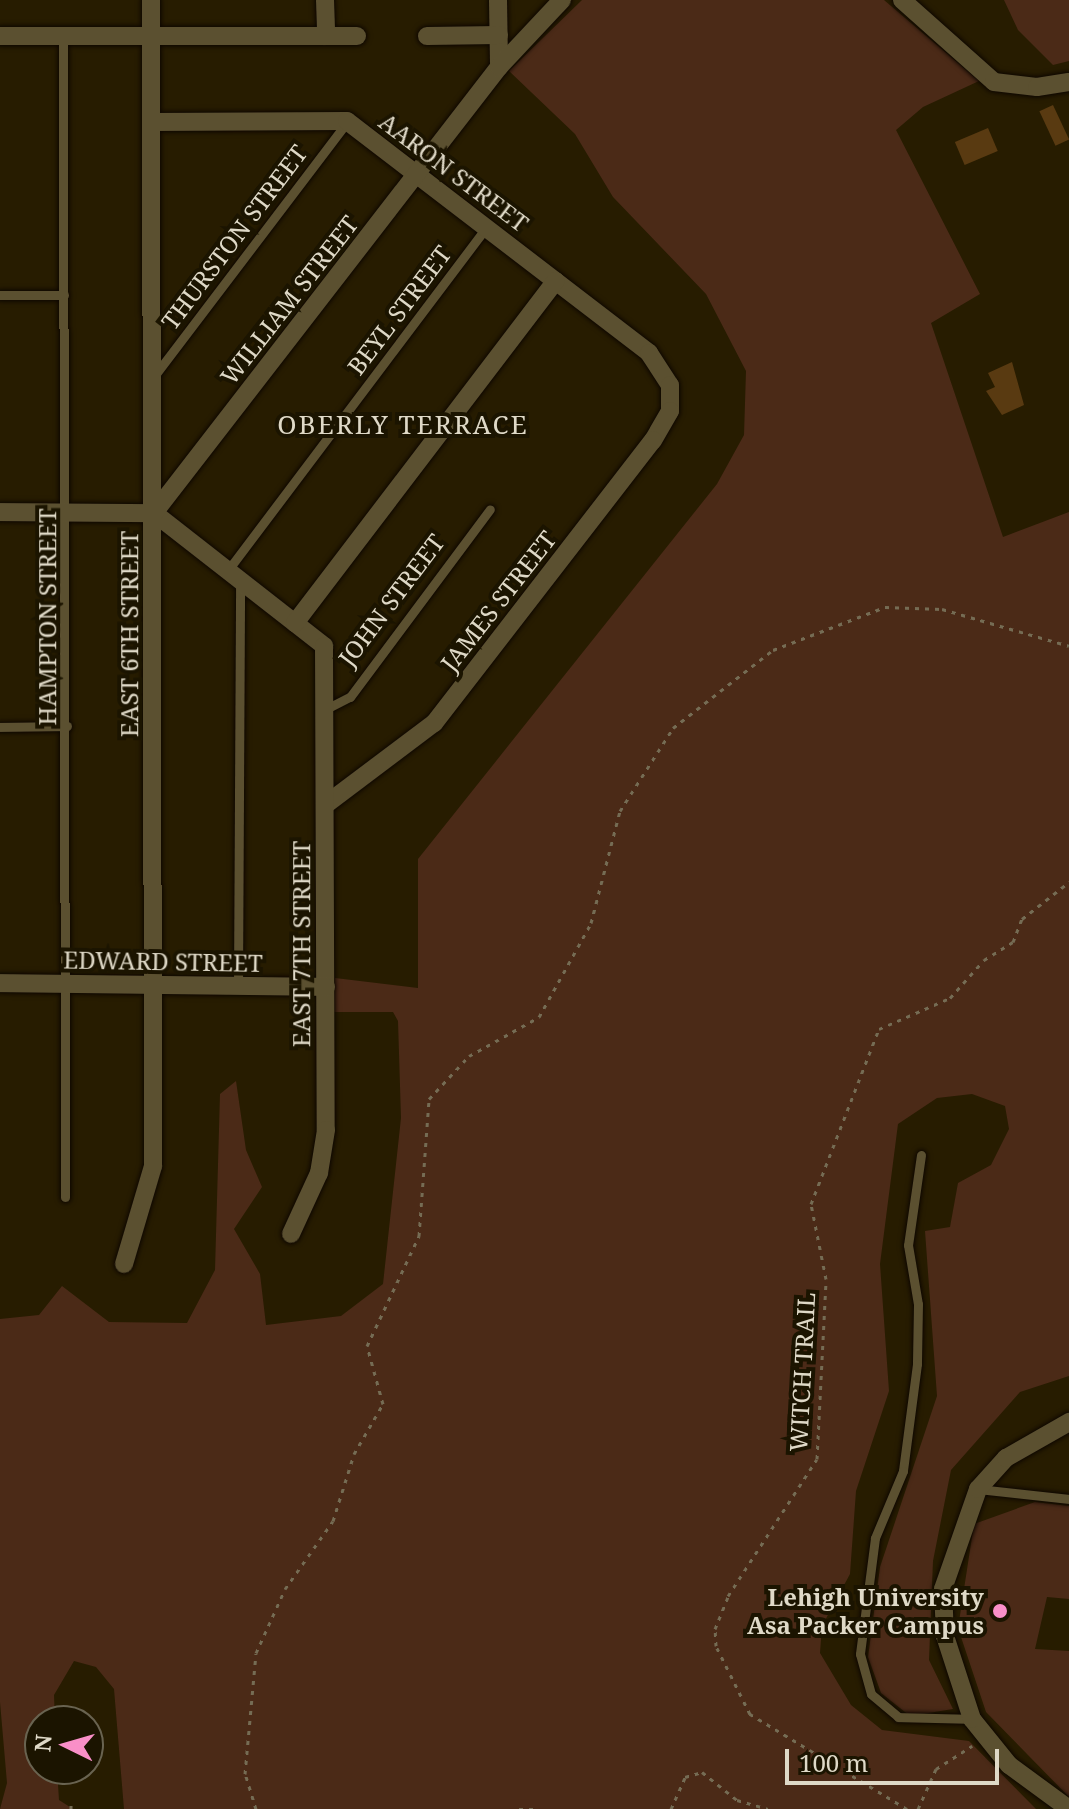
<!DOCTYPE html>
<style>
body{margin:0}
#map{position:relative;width:1069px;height:1809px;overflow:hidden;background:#271c00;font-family:"Noto Serif",serif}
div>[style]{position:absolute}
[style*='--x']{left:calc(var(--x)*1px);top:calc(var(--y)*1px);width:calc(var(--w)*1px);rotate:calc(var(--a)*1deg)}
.green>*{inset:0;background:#4b2a17}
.building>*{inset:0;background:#593a11;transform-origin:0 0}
.path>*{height:3px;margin-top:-1.5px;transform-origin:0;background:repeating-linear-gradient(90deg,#756c54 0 4px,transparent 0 10px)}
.roads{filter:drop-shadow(0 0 2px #0e0700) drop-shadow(0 0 2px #0e0700)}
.lane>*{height:9px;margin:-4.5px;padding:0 4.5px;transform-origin:4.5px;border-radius:4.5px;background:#5b5030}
.street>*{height:18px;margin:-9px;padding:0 9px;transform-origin:9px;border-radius:9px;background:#5b5030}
.dots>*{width:22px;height:22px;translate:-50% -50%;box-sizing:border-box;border:4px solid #1b1400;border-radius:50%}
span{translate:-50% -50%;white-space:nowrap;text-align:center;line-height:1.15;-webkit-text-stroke:8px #1b1400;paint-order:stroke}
.street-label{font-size:24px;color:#dfd9c7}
.poi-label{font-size:24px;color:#dfd9c7;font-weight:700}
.right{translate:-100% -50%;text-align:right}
.neighbourhood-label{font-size:26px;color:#dfd9c7;letter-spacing:2px}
.north{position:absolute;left:24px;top:1705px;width:80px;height:80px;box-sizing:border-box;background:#1b1400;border:2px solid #696350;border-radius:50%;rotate:275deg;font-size:22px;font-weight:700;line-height:32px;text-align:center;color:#dfd9c7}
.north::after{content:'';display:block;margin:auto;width:28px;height:36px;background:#f98fc8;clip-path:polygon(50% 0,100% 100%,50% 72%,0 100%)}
.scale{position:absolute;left:785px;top:1749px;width:214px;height:36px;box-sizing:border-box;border:4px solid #dfd9c7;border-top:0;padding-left:10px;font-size:24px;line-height:28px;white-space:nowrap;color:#dfd9c7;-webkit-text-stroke:6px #1b1400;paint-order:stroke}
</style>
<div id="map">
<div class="green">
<div style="clip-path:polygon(582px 0,884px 0,979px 81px,923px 107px,896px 130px,980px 294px,931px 323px,1003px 537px,1069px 512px,1069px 1376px,1020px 1392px,951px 1470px,933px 1561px,929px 1660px,953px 1709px,910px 1716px,881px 1693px,868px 1657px,880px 1567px,937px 1396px,925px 1231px,950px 1227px,958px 1183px,991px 1165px,1009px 1129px,1005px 1106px,972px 1094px,937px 1098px,898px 1124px,880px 1264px,889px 1391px,856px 1491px,850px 1574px,822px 1626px,820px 1653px,851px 1705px,882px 1730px,969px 1741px,1036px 1809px,124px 1809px,114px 1689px,96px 1667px,74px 1661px,54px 1695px,55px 1721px,40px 1721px,40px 1769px,57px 1769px,59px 1800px,73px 1809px,0 1809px,7px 1783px,0 1702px,0 1319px,39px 1315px,62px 1286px,109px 1322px,187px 1323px,215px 1270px,220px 1094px,236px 1081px,246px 1150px,262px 1187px,234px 1229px,260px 1274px,266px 1325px,341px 1316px,383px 1284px,401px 1118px,398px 1021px,393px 1012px,333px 1012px,335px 978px,418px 988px,418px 859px,717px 484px,744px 435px,746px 371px,706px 294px,613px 197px,575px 134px,509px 71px)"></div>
<div style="clip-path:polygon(1004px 0,1069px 0,1069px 61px,1053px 65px,1018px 30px)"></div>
<div style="clip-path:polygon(1035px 1502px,1069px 1506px,1069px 1599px,1047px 1597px,1035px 1649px,1069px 1651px,1069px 1797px,986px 1712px,958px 1628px,974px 1524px)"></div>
</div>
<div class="building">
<div style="left:1053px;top:105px;width:38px;height:15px;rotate:65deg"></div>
<div style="left:988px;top:128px;width:25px;height:36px;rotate:67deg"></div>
<div style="clip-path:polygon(1012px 362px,1024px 405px,1002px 415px,986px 391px,995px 387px,988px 373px)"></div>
</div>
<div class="path">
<div style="--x:71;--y:1809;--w:5;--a:-90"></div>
<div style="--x:256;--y:1809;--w:37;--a:-107"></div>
<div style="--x:245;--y:1774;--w:121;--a:-84.8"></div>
<div style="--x:256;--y:1653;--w:70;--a:-65.6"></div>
<div style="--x:285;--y:1589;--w:83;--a:-54.8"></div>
<div style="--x:333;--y:1521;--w:70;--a:-72.6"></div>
<div style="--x:354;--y:1454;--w:58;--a:-59.9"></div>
<div style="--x:383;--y:1404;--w:60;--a:-105.4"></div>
<div style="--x:367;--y:1346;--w:122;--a:-64.7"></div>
<div style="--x:419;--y:1236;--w:137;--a:-85.8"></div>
<div style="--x:429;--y:1099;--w:59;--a:-47.1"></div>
<div style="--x:469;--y:1056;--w:80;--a:-29.1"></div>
<div style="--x:539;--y:1017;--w:107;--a:-61"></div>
<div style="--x:591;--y:923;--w:116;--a:-75.5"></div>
<div style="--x:620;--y:811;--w:98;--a:-57.4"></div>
<div style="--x:673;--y:728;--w:127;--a:-38"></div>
<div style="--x:773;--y:650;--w:120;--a:-21"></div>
<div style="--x:885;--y:607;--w:57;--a:2"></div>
<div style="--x:942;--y:609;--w:132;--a:16.2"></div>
<div style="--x:519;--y:1809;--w:20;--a:0"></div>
<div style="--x:671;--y:1809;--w:35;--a:-66"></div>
<div style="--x:685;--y:1777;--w:18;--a:-16"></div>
<div style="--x:702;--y:1772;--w:45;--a:38.7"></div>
<div style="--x:737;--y:1800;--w:32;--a:16"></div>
<div style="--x:907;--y:1809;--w:184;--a:-148.8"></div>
<div style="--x:750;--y:1714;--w:76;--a:-116.6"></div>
<div style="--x:716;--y:1646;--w:17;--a:-93"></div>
<div style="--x:715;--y:1629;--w:35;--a:-68"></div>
<div style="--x:728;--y:1596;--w:163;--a:-57"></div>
<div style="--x:817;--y:1459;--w:180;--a:-87.1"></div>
<div style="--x:826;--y:1279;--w:76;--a:-101.3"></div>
<div style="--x:811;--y:1204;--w:188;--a:-68.8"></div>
<div style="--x:879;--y:1029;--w:77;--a:-23.6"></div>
<div style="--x:950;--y:998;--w:51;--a:-48.2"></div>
<div style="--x:984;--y:960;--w:34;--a:-32"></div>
<div style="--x:1013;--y:942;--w:25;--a:-69"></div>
<div style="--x:1022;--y:919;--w:60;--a:-38.2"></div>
<div style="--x:918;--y:1809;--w:44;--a:-65.8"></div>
<div style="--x:936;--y:1769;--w:43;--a:-32.6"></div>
</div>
<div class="roads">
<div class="lane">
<div style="--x:63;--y:36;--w:1161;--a:89.9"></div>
<div style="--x:0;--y:295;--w:64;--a:0"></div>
<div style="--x:155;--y:375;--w:318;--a:-52.8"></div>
<div style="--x:228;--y:570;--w:428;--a:-53"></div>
<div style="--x:324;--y:710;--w:29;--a:-27"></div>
<div style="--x:350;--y:697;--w:234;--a:-53.3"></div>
<div style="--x:0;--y:727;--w:67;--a:-0.9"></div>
<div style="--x:238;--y:986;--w:404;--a:-89.7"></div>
<div style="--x:921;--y:1155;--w:91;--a:98.2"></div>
<div style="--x:908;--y:1245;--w:60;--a:80.4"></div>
<div style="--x:918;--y:1304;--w:60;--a:91"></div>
<div style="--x:917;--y:1364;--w:108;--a:97.5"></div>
<div style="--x:903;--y:1471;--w:73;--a:112.7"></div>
<div style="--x:875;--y:1538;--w:117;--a:97.4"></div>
<div style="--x:860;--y:1654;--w:41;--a:74.6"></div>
<div style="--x:871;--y:1694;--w:35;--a:40"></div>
<div style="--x:898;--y:1717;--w:74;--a:1.5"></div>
<div style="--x:978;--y:1489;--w:92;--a:6.3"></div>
</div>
<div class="street">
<div style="--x:325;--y:0;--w:36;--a:88"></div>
<div style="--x:498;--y:0;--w:67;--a:89.1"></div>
<div style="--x:902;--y:0;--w:123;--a:41.7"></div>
<div style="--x:994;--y:82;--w:43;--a:6.6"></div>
<div style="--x:1037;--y:87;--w:32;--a:-9"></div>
<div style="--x:0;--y:36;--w:357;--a:0"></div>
<div style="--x:427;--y:36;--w:72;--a:-0.8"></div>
<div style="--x:151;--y:122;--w:196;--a:-0.3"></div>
<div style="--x:347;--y:121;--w:381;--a:37.5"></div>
<div style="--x:649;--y:353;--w:38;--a:57"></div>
<div style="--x:670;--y:385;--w:26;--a:90"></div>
<div style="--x:670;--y:411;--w:34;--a:120"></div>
<div style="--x:653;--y:440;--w:358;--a:127.7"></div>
<div style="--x:434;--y:723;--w:136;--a:143"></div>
<div style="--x:0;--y:512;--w:154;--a:0.4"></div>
<div style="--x:154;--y:513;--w:216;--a:38"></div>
<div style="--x:324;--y:646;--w:484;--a:89.8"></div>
<div style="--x:326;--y:1130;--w:44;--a:99.2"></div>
<div style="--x:319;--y:1173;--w:67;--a:114.7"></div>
<div style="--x:154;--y:513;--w:564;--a:-52.28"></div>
<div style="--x:499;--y:67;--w:92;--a:-46.8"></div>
<div style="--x:295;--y:623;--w:430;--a:-52.7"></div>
<div style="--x:0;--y:983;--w:326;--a:0.7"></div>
<div style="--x:124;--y:1264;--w:102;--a:-73.5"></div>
<div style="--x:153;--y:1166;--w:1166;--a:-90.1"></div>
<div style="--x:1069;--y:1809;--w:74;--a:-143.7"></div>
<div style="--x:1009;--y:1765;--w:59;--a:-128.8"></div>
<div style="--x:972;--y:1719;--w:87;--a:-108"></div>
<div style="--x:945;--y:1636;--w:47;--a:-92.4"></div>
<div style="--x:943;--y:1589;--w:106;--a:-70.7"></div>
<div style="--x:978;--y:1489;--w:42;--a:-47.9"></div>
<div style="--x:1006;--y:1458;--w:73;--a:-29.7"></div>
</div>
</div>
<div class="dots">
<div style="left:1000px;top:1611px;background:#f98fc8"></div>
</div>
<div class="street-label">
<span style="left:454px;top:172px;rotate:37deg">AARON STREET</span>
<span style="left:234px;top:237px;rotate:-53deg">THURSTON STREET</span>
<span style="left:289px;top:300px;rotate:-52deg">WILLIAM STREET</span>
<span style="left:399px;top:310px;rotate:-53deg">BEYL STREET</span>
<span style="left:391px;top:600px;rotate:-53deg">JOHN STREET</span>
<span style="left:498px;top:601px;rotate:-52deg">JAMES STREET</span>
<span style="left:47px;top:617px;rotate:-90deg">HAMPTON STREET</span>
<span style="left:129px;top:634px;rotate:-90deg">EAST 6TH STREET</span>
<span style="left:301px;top:944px;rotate:-90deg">EAST 7TH STREET</span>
<span style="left:163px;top:961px;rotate:1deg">EDWARD STREET</span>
<span style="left:802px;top:1372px;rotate:-87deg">WITCH TRAIL</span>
</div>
<div class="poi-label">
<span class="right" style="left:984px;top:1611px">Lehigh University<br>Asa Packer Campus</span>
</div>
<div class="neighbourhood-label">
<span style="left:403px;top:425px">OBERLY TERRACE</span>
</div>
<div class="north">N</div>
<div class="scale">100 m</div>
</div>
